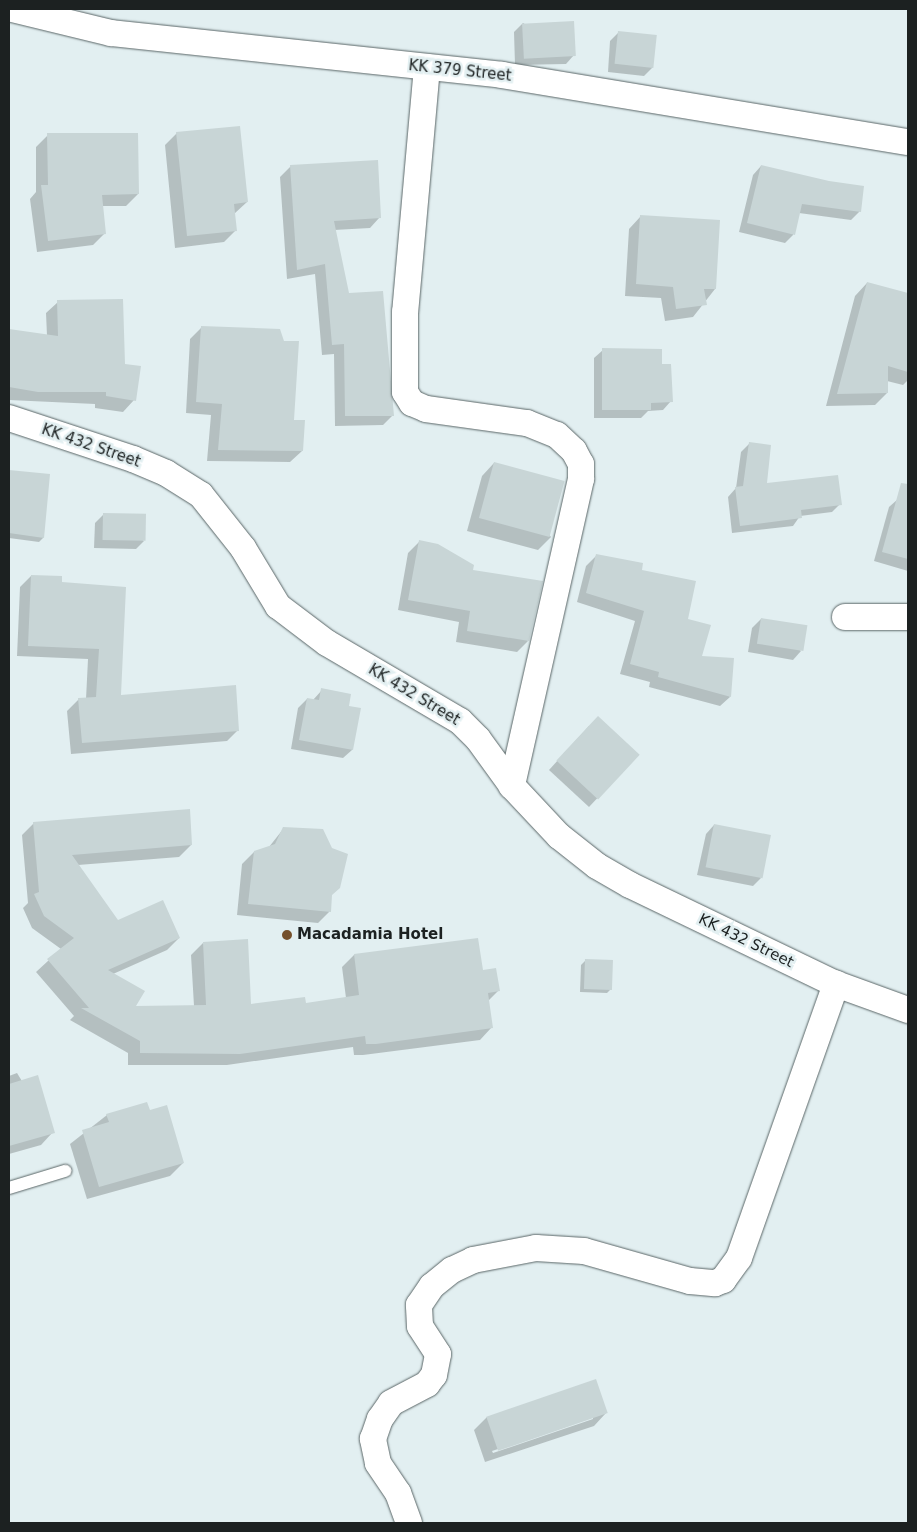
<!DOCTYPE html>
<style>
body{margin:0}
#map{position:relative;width:917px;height:1532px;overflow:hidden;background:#e2eff1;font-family:"DejaVu Sans",sans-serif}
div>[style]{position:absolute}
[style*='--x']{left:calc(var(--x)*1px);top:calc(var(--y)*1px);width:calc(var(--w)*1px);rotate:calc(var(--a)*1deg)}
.shadow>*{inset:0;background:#0003}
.building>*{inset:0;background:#c8d5d6;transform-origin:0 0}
.roads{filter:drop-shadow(0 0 1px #5a6667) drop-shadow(0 0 1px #5a6667)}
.service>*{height:12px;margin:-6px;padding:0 6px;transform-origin:6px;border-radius:6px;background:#fff}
.minor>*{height:26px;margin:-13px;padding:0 13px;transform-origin:13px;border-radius:13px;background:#fff}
.dots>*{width:14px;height:14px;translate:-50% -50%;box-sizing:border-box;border:2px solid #e2eff1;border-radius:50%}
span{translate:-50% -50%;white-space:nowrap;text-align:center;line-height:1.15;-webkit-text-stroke:5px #e2eff1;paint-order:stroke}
.street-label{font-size:15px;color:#1c2121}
.poi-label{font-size:15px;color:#1c2121;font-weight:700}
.left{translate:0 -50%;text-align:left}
.frame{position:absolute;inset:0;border:10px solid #1c2121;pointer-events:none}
</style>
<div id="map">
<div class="shadow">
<div style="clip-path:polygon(523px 23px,574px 55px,566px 64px,515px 65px,514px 32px)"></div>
<div style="clip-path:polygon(619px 32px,653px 67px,644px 76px,608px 72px,610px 41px)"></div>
<div style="clip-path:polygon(177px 133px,247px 202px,234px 214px,236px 230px,224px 242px,175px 248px,165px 145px)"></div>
<div style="clip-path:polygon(48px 135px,138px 194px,126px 206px,102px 206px,105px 233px,93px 245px,37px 252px,30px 199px,36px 192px,36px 147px)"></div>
<div style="clip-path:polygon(291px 166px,380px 217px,370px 228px,334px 230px,348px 294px,393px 415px,383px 425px,335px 426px,334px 354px,322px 355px,315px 274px,287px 279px,280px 177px)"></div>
<div style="clip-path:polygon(761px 166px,860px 211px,851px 220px,799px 213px,793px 235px,785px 243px,739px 232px,753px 175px)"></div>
<div style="clip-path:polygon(641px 216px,715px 289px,693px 317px,665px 321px,661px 298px,625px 296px,629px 229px)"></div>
<div style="clip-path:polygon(867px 283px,908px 294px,908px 380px,903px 385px,887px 381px,887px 393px,875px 405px,826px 406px,855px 296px)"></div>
<div style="clip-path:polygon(58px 302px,123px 365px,134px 400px,123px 412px,95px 408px,95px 404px,9px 400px,9px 330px,47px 336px,46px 313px)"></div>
<div style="clip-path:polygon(201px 328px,293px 421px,302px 451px,290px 462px,207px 461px,211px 415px,186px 413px,190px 339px)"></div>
<div style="clip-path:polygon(603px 350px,661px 366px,671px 401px,663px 410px,648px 411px,641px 418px,594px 418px,594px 358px)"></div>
<div style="clip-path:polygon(749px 444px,765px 485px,840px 504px,832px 512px,800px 516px,793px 526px,732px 533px,728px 497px,736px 488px,741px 452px)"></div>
<div style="clip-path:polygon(494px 463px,551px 537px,538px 550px,467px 531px,482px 476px)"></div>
<div style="clip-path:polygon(9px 471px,48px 475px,43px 538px,39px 542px,9px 538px)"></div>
<div style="clip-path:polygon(898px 499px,908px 502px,908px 571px,874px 561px,889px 507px)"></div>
<div style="clip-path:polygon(103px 515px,144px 541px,136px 549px,94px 548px,95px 523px)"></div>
<div style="clip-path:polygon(419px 542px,471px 571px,528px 641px,517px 652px,456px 642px,459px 622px,398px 610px,408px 553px)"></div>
<div style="clip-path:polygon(596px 556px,640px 571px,687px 620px,701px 657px,730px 697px,720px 706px,649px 687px,650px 682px,620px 674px,635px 621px,577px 602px,586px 566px)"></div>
<div style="clip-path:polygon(31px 576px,61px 584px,125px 588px,120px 696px,238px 730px,227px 741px,71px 754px,67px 711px,79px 699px,86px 699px,88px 659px,17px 656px,20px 587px)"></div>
<div style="clip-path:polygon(761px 619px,801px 651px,793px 660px,748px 652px,752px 628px)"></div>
<div style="clip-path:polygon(322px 690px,347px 707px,360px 709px,352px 750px,343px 758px,291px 749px,298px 708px,307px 699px,313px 700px)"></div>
<div style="clip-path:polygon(589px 726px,638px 755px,589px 807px,549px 770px)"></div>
<div style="clip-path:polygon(34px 823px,191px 845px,179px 857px,78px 865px,118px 922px,179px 938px,167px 950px,113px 974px,134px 1008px,194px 1006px,191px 955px,203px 943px,250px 1006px,304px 1004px,346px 998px,342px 967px,354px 955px,477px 939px,482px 971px,498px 991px,488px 1001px,492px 1027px,480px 1040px,363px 1055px,354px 1055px,353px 1047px,227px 1065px,128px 1065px,128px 1053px,70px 1020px,74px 1016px,36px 972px,61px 949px,32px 928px,23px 908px,28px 903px,22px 835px)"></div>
<div style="clip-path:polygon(714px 825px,761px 878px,753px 886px,697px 875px,706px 834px)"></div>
<div style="clip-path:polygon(284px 828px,331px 895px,330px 911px,318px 923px,237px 915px,242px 864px,254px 852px,269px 847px)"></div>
<div style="clip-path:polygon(585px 961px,611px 989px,607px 993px,580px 992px,581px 965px)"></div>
<div style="clip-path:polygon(17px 1073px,53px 1132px,41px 1145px,9px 1154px,9px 1076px)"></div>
<div style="clip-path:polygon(149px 1112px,183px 1163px,170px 1176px,87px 1199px,70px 1144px,107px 1115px)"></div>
<div style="clip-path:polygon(evenodd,606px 1413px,594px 1426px,485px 1462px,474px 1430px,487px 1417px,606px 1413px,593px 1417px,593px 1419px,493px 1453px,492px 1451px,593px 1417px)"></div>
</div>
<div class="building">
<div style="left:574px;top:21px;width:35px;height:52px;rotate:87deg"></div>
<div style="left:618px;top:31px;width:39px;height:33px;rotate:6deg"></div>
<div style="clip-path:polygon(240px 126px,248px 202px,234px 204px,237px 231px,187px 236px,176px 132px)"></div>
<div style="clip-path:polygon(47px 133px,138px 133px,139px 194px,102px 195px,106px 234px,48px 241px,41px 185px,48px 185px)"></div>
<div style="clip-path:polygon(378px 160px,381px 218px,334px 221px,349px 293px,383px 291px,394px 416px,345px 416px,344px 344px,332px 345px,325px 264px,297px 270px,290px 165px)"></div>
<div style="clip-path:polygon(761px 165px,829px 181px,864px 186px,861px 212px,802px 204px,795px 235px,747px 223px)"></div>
<div style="clip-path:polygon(640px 215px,720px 220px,716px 289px,704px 289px,707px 305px,676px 309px,673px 287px,636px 284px)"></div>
<div style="clip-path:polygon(867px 282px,908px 293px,908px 372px,888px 366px,888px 393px,837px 394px)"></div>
<div style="clip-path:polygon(123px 299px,125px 364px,141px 366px,136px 401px,106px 396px,106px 392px,38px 392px,9px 387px,9px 329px,58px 336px,57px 300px)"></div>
<div style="clip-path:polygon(201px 326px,280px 329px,284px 341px,299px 341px,294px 420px,305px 420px,303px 451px,218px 450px,222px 404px,196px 402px)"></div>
<div style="clip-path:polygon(602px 348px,662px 349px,662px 364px,671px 364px,673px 402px,651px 403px,651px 410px,602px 410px)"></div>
<div style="clip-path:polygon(749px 442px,771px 445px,767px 483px,838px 475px,842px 505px,801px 510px,802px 518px,740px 526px,735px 487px,743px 486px)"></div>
<div style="left:494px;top:462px;width:73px;height:58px;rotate:15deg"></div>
<div style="clip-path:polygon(9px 470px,50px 474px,44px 538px,9px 533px)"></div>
<div style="clip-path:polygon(901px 483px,908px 484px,908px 559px,882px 552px)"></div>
<div style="left:103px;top:513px;width:43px;height:27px;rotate:1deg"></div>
<div style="clip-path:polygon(419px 540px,438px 544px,474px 565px,473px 570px,543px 581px,529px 641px,467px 631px,470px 611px,408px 600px)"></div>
<div style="clip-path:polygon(596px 554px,643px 563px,642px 570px,696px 581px,688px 619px,711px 625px,702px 656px,734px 658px,731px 697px,658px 677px,659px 672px,630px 664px,644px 611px,586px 593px)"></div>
<div style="clip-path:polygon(31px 575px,62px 576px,62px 582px,126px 587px,121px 695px,236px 685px,239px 731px,82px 743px,78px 698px,96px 697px,99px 649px,28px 646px)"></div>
<div style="left:761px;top:618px;width:47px;height:26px;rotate:9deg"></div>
<div style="clip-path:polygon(321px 688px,351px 694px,349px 706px,361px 708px,353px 750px,299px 740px,307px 698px,319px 700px)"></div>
<div style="left:598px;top:716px;width:57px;height:61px;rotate:43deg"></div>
<div style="clip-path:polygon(190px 809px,192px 845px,72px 855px,118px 920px,163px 900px,180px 938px,108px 970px,145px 991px,136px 1006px,206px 1005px,203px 942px,248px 939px,251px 1004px,305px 997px,306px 1003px,359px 995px,354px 954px,478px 938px,483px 970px,496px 968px,500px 991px,488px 993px,493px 1028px,376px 1044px,366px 1044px,365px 1036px,240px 1054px,140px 1053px,140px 1041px,81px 1008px,89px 1008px,47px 959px,74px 938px,44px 916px,34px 894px,39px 892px,33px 822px)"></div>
<div style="left:714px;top:824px;width:58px;height:44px;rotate:11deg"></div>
<div style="clip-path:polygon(283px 827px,323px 829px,332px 848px,348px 854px,340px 888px,332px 895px,331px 912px,248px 904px,254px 851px,275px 844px)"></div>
<div style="left:585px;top:959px;width:28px;height:30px;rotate:2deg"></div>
<div style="clip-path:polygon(38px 1075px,55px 1133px,9px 1146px,9px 1084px)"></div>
<div style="clip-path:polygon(147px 1102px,150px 1110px,167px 1105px,184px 1163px,99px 1187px,82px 1130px,109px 1122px,106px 1114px)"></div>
<div style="left:596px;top:1379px;width:36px;height:116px;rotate:71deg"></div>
</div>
<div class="roads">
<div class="service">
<div style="--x:9;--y:1188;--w:59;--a:-16.9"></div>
</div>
<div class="minor">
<div style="--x:12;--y:9;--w:102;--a:13.6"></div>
<div style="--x:111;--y:33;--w:393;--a:6.1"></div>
<div style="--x:502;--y:75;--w:411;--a:9.4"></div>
<div style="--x:427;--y:67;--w:246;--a:95.1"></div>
<div style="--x:405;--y:312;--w:80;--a:90"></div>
<div style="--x:405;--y:392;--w:13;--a:58"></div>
<div style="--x:412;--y:403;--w:15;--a:23"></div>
<div style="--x:426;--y:409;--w:102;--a:7.9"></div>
<div style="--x:527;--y:423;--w:32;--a:22"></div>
<div style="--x:557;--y:435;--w:23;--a:43"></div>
<div style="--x:574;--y:451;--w:15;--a:62"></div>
<div style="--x:581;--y:464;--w:15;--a:90"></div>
<div style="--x:581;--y:479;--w:315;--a:102.7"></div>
<div style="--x:9;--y:418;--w:131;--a:18.3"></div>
<div style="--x:133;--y:459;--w:36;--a:23"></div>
<div style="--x:166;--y:473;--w:41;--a:32.2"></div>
<div style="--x:201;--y:495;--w:68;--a:51.6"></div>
<div style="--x:243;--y:548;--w:68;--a:58.9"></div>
<div style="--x:278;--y:606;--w:61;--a:37.1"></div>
<div style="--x:327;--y:643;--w:154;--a:30.4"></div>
<div style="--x:460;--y:721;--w:25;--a:45"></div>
<div style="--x:478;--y:739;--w:58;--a:54.1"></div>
<div style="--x:512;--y:786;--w:69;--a:46.8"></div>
<div style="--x:559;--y:836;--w:48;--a:38.3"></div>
<div style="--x:597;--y:866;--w:38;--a:30"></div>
<div style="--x:630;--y:885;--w:229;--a:25.7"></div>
<div style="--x:836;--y:984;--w:77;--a:19.9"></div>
<div style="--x:845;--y:617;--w:63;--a:0"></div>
<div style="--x:409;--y:1523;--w:32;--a:-110"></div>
<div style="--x:398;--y:1493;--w:36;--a:-124"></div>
<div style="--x:378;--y:1463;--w:25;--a:-102"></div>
<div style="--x:373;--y:1439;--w:21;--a:-71"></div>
<div style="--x:380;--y:1419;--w:19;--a:-55"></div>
<div style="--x:391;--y:1403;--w:41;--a:-27.8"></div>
<div style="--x:427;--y:1384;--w:11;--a:-52"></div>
<div style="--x:434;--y:1375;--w:21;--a:-79"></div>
<div style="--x:438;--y:1354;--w:33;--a:-123"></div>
<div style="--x:420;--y:1326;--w:21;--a:-93"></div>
<div style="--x:419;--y:1305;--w:23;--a:-56"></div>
<div style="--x:432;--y:1286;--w:26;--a:-39"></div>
<div style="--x:452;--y:1270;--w:23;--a:-25"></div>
<div style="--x:473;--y:1260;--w:64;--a:-10.8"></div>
<div style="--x:536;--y:1248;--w:48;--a:3.6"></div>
<div style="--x:584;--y:1251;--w:110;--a:15.8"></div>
<div style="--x:690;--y:1281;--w:25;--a:5"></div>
<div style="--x:715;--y:1283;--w:9;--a:-21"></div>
<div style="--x:723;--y:1280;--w:27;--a:-54"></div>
<div style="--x:739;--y:1258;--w:291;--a:-70.5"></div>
</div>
</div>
<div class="dots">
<div style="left:287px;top:935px;background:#75502b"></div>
</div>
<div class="street-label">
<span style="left:460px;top:71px;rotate:6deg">KK 379 Street</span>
<span style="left:91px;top:446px;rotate:19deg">KK 432 Street</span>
<span style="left:414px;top:695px;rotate:31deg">KK 432 Street</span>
<span style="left:746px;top:941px;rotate:26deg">KK 432 Street</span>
</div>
<div class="poi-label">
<span class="left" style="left:297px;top:935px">Macadamia Hotel</span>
</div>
<div class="frame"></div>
</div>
